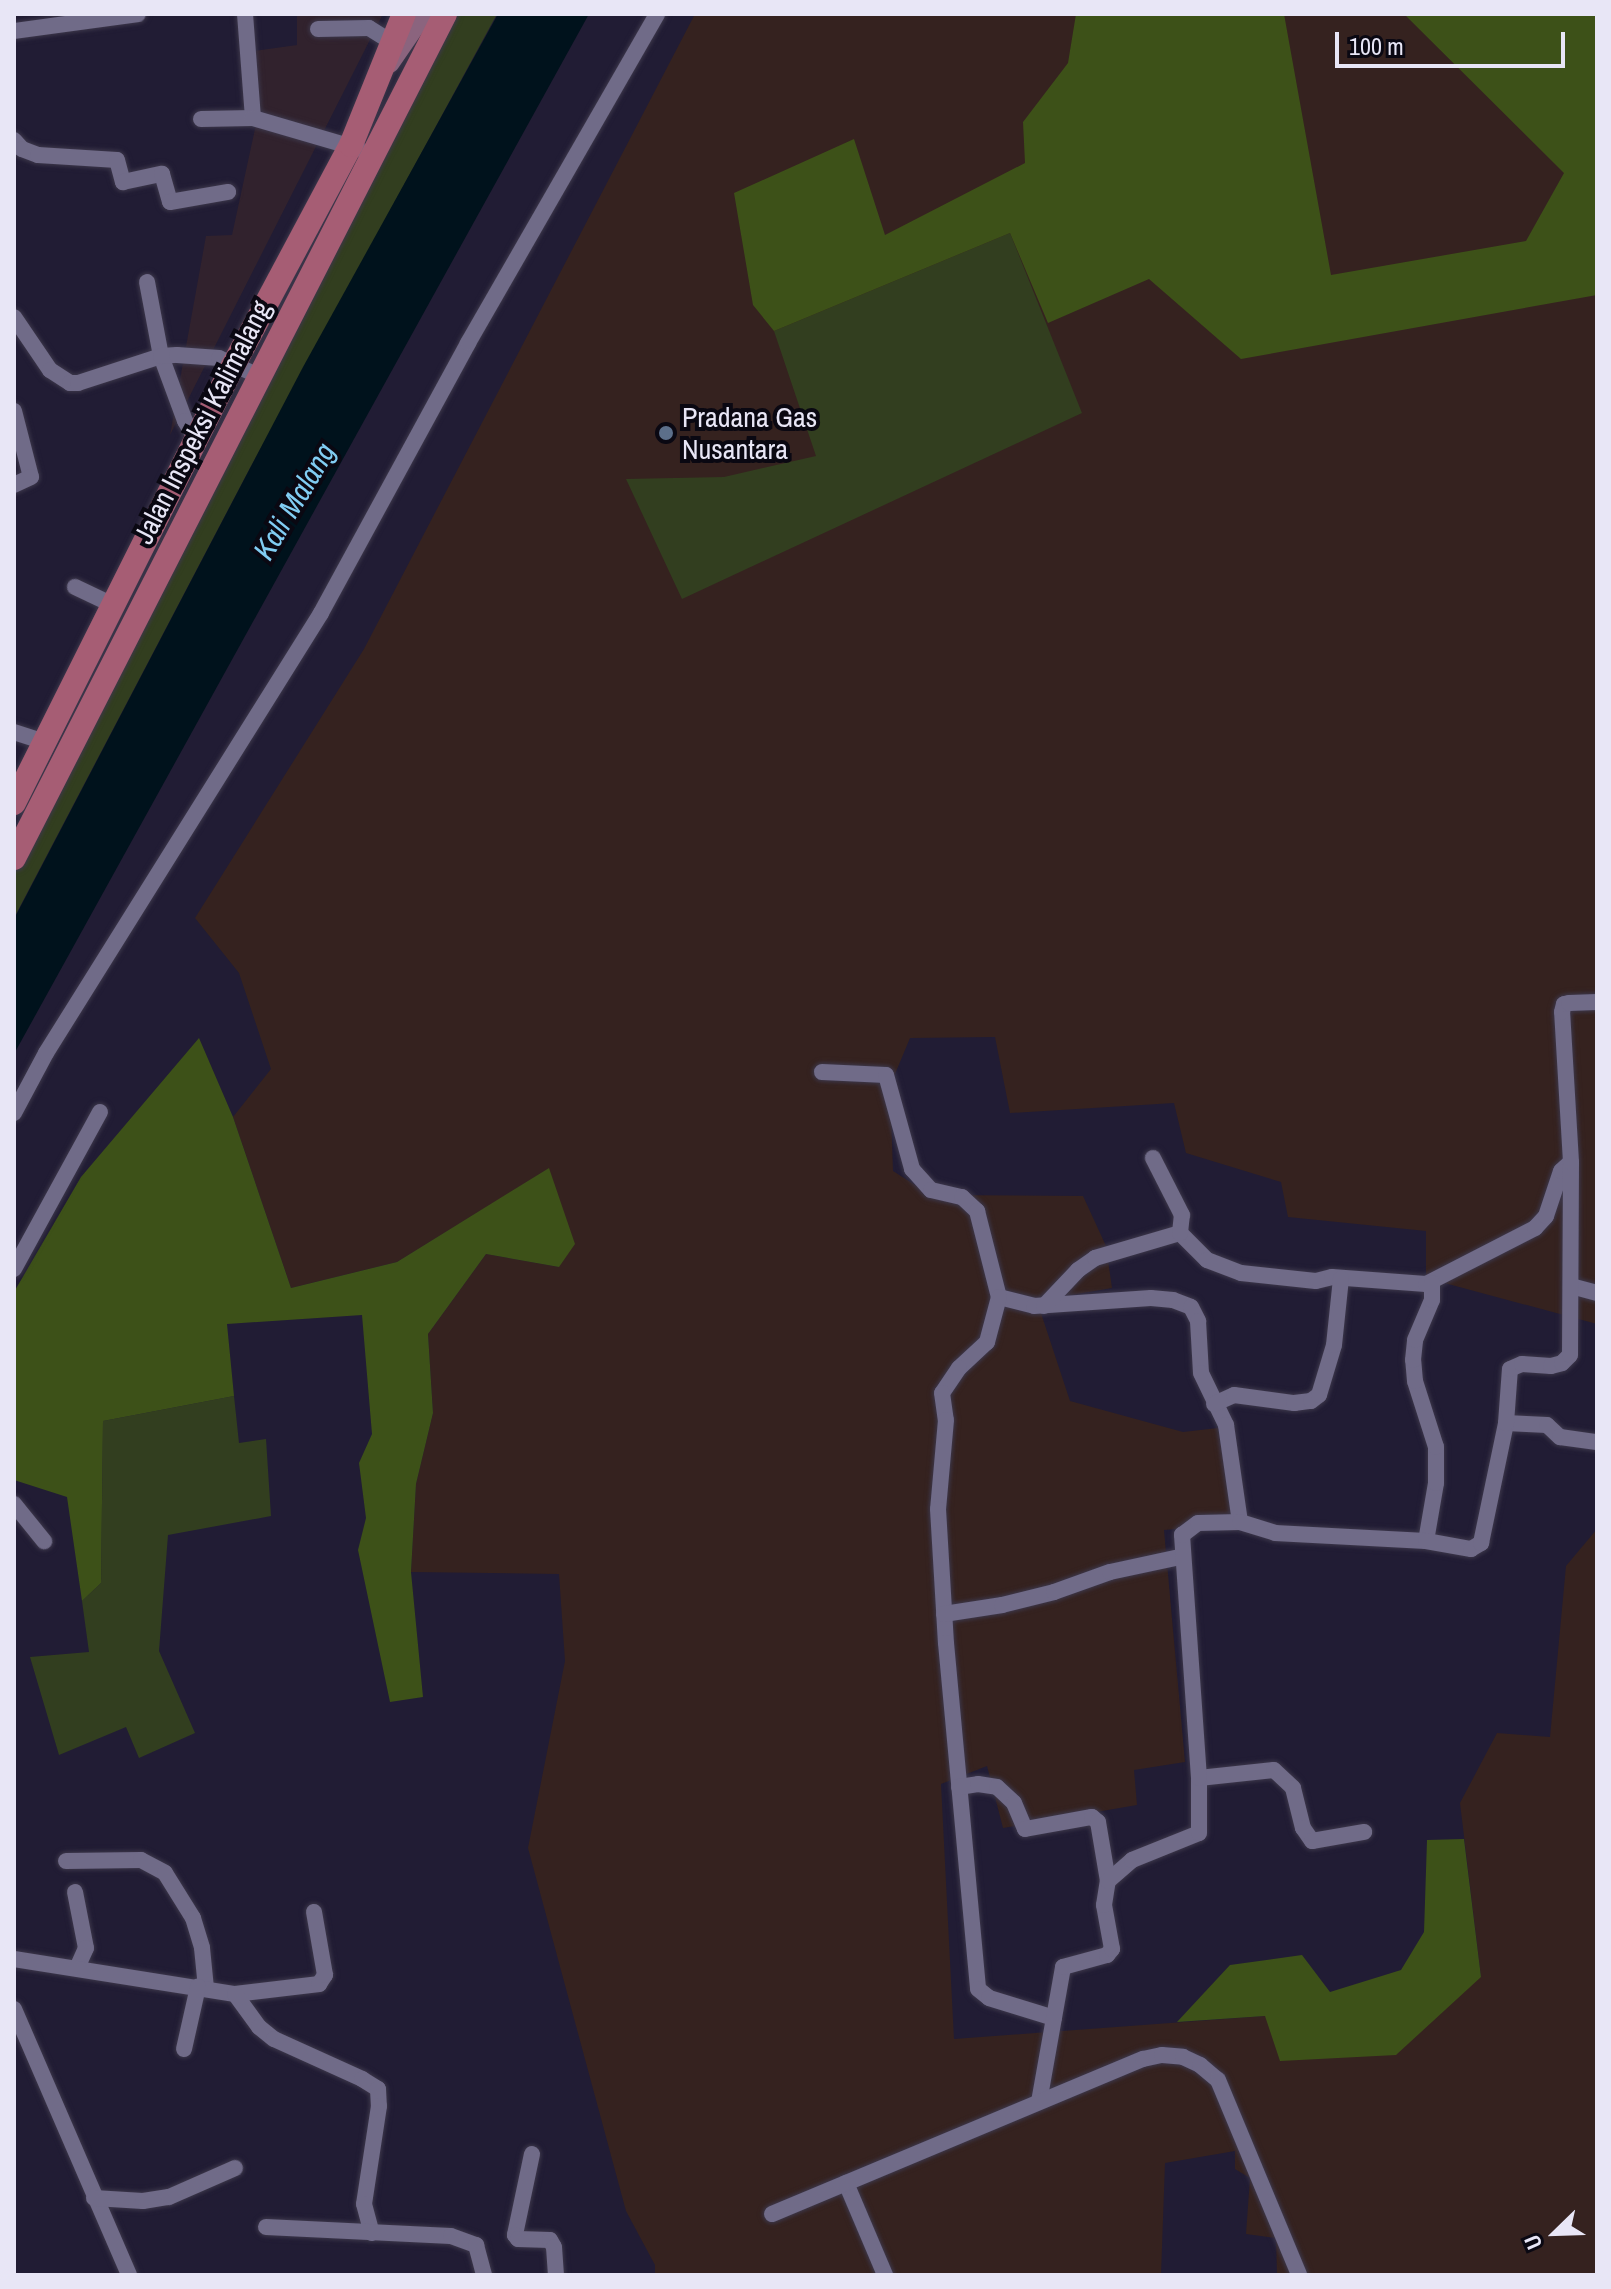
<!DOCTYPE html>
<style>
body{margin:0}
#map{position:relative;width:1611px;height:2289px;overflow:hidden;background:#211c34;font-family:"Archivo Narrow",sans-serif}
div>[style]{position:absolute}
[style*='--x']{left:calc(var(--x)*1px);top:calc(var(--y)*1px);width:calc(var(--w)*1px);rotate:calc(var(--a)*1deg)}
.commercial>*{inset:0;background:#31222d}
.industrial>*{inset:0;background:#35221f}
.green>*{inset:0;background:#323e1f}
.forest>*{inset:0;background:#3d5118}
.water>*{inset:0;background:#00121c}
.roads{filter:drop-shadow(0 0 2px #3c374a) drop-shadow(0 0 2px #3c374a)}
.minor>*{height:16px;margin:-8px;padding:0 8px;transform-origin:8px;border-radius:8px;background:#706b88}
.secondary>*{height:22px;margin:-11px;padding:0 11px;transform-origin:11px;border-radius:11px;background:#8b647e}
.primary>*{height:24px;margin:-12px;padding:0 12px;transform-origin:12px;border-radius:12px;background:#a65d74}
.dots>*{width:22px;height:22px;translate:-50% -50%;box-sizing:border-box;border:4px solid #0a0812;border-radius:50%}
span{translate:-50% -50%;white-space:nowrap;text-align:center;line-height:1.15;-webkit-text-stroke:8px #0a0812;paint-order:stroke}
.poi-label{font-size:28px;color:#e8e6f6}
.left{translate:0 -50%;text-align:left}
.street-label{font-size:28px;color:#e8e6f6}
.water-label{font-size:30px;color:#81cdf3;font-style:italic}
.frame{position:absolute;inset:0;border:16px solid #e8e6f6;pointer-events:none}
.north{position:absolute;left:1515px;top:2193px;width:80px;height:80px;-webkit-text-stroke:6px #0a0812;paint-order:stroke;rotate:247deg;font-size:22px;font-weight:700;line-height:32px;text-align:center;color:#e8e6f6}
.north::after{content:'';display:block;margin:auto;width:28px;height:36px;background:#e8e6f6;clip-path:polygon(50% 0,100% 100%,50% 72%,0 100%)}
.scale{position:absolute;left:1335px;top:32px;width:230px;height:36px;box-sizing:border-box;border:4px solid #e8e6f6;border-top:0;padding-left:10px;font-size:24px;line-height:28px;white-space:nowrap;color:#e8e6f6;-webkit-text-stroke:6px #0a0812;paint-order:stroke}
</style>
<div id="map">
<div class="commercial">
<div style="clip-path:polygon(297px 14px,383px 14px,170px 435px,206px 236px,232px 235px,258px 115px,247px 52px,297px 45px)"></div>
</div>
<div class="industrial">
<div style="clip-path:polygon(695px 14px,1597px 14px,1597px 1324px,1426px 1278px,1426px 1231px,1288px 1217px,1281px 1182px,1186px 1153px,1174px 1103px,1010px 1113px,995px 1037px,910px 1038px,890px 1086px,893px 1171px,931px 1195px,1083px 1196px,1106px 1246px,1112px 1288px,1037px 1301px,1070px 1401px,1183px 1432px,1218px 1428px,1234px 1524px,1164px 1530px,1185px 1762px,1134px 1770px,1137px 1805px,1003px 1828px,987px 1766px,941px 1784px,954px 2039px,1265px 2016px,1481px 1977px,1460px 1803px,1497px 1733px,1550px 1737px,1566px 1566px,1597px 1529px,1597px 2275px,1277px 2275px,1276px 2238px,1246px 2234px,1250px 2178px,1235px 2169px,1235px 2151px,1165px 2163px,1161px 2275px,655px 2275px,655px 2265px,626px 2211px,528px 1848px,565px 1661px,559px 1574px,411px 1572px,416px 1484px,433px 1413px,428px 1334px,486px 1254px,559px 1267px,548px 1169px,397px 1262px,291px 1288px,233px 1117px,271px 1069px,239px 973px,195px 918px,364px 649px)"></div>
</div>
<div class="green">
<div style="clip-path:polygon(444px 14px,497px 14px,250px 468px,14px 918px,14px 858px)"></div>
<div style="clip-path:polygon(1010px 233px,1082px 413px,682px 599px,626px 479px,724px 477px,816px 456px,774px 331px)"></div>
<div style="clip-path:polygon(234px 1396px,239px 1443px,266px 1439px,271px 1516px,168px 1535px,159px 1651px,195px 1733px,139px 1758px,126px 1727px,59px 1755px,30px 1657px,89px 1652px,82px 1601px,101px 1583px,103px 1421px)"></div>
</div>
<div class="forest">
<div style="clip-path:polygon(1076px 14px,1284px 14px,1331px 275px,1526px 241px,1564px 173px,1404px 14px,1597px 14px,1597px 295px,1241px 359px,1149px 279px,1048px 323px,1010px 233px,774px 331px,753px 305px,734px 193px,854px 139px,885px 235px,1025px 163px,1023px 122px,1068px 63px)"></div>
<div style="clip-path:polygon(199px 1038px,233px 1117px,291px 1288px,397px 1262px,549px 1168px,575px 1244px,559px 1267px,486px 1254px,428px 1334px,433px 1413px,416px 1484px,411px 1572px,423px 1697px,390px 1702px,358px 1550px,366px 1518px,359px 1463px,372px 1434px,362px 1315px,227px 1324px,234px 1396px,103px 1421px,101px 1583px,82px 1601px,67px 1497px,14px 1480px,14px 1292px,81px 1177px)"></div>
<div style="clip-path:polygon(1464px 1839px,1481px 1977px,1396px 2055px,1280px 2061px,1265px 2016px,1177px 2022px,1230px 1965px,1302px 1955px,1330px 1992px,1401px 1970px,1424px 1932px,1427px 1840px)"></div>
</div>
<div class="water">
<div style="clip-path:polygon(498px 14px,589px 14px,14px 1054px,14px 919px,303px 367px)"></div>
</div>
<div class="roads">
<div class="minor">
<div style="--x:245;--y:14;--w:104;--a:85.6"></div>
<div style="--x:318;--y:29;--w:51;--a:-1.1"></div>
<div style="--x:369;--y:28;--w:26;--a:32"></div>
<div style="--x:14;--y:31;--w:125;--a:-7.8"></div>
<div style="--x:201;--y:119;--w:52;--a:-1.1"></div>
<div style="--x:253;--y:118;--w:110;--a:16.3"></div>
<div style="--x:14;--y:140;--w:12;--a:48"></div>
<div style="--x:22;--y:149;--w:17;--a:21"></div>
<div style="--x:38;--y:155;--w:79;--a:3.6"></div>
<div style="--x:117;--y:160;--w:23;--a:75"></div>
<div style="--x:123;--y:182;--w:40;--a:-12"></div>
<div style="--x:162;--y:174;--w:29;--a:74"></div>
<div style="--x:170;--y:202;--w:59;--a:-9.8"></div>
<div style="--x:147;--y:282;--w:75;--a:79.3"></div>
<div style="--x:161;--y:356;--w:69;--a:69.7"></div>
<div style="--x:185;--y:421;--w:23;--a:59"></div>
<div style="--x:14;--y:317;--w:64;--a:55.8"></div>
<div style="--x:50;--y:370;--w:24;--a:33"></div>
<div style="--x:70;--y:383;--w:8;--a:0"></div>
<div style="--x:78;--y:383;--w:87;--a:-18"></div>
<div style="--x:161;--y:356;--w:16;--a:-4"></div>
<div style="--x:177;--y:355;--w:42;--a:4.1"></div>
<div style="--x:219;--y:358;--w:44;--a:24.2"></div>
<div style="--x:14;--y:411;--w:68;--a:75.6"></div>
<div style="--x:31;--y:477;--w:19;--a:155"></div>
<div style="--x:75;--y:587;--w:44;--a:25.4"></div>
<div style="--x:14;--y:732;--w:33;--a:18"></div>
<div style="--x:822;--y:1072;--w:64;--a:2.7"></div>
<div style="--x:886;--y:1075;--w:98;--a:74.5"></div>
<div style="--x:912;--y:1169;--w:28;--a:48"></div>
<div style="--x:931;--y:1190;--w:32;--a:13"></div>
<div style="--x:962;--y:1197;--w:21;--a:43"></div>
<div style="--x:977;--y:1211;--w:89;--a:75.7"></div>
<div style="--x:999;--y:1297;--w:36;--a:14"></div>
<div style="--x:1034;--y:1306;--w:117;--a:-3.9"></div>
<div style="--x:1151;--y:1298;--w:22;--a:5"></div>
<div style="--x:1173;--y:1300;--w:19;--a:21"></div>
<div style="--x:1191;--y:1307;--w:16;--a:63"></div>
<div style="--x:1198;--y:1321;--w:52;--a:86.7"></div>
<div style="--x:1201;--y:1373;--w:58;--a:64.3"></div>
<div style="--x:1226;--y:1425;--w:98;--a:81.8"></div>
<div style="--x:14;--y:1113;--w:68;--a:-61.9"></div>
<div style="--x:46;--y:1053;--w:519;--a:-57.99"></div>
<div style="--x:321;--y:613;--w:307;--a:-61.4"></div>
<div style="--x:468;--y:343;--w:379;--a:-60.1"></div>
<div style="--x:1180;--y:1233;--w:38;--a:45"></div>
<div style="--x:1207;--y:1260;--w:36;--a:21"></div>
<div style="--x:1241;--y:1273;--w:75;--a:6.1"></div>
<div style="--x:1316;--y:1281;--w:16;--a:-14"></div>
<div style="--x:1332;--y:1277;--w:94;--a:4.3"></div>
<div style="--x:1426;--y:1284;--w:123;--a:-27.2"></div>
<div style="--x:1535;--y:1228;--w:16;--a:-47"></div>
<div style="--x:1546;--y:1216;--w:47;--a:-71.6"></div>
<div style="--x:1561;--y:1171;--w:13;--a:-42"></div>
<div style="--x:14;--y:1269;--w:179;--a:-61.3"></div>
<div style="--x:1571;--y:1286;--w:27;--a:15"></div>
<div style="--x:999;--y:1297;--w:47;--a:104.9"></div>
<div style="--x:987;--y:1342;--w:38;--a:137"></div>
<div style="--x:959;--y:1368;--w:30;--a:124"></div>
<div style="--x:942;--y:1393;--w:27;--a:82"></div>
<div style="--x:946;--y:1420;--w:89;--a:95.1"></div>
<div style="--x:938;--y:1509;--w:134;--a:86.6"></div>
<div style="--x:946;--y:1643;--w:347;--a:84.7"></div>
<div style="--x:978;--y:1989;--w:14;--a:39"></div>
<div style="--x:989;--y:1998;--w:68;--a:17.1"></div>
<div style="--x:1044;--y:1306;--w:50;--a:-46.6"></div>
<div style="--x:1078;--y:1270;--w:21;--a:-35"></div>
<div style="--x:1095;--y:1258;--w:89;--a:-16.4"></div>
<div style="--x:1180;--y:1233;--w:18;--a:-84"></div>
<div style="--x:1182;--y:1215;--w:64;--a:-117"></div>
<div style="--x:1214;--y:1404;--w:22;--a:-24"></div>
<div style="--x:1234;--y:1395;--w:61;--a:7.6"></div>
<div style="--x:1294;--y:1403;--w:17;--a:-7"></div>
<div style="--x:1311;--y:1401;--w:10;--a:-37"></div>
<div style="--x:1319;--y:1395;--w:52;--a:-73.3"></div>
<div style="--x:1334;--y:1345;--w:67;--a:-84"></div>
<div style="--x:1506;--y:1423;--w:41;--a:2.8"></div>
<div style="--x:1547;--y:1425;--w:18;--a:43"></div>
<div style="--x:1560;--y:1437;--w:37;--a:8"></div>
<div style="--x:14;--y:1504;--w:48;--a:51"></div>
<div style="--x:1426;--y:1541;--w:59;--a:-80.2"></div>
<div style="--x:1436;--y:1483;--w:36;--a:-90"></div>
<div style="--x:1436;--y:1447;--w:69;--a:-107.7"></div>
<div style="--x:1415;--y:1381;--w:21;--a:-95"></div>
<div style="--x:1413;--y:1360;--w:20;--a:-84"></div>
<div style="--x:1415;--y:1340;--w:43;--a:-67"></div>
<div style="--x:1432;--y:1300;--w:17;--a:-90"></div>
<div style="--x:944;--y:1614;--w:59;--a:-8.8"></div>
<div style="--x:1002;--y:1605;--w:54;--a:-14"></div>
<div style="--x:1054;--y:1592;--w:59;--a:-19.7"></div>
<div style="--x:1110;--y:1572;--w:72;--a:-12.1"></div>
<div style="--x:1199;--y:1778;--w:75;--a:-6.1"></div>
<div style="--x:1274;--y:1770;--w:26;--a:43"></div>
<div style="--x:1293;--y:1788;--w:41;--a:76"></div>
<div style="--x:1303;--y:1828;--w:16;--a:55"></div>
<div style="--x:1312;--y:1841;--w:53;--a:-9.8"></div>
<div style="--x:959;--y:1787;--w:19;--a:-9"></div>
<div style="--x:978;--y:1784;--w:19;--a:9"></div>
<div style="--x:997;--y:1787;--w:23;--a:43"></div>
<div style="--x:1014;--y:1803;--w:28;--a:67"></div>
<div style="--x:1025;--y:1829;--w:68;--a:-10.2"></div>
<div style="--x:1092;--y:1817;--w:8;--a:40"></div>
<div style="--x:1098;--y:1822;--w:60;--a:80.4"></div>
<div style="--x:66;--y:1861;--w:75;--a:-0.8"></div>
<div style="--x:141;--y:1860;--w:27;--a:28"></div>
<div style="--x:165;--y:1873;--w:53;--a:58.1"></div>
<div style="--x:193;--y:1918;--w:31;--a:73"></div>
<div style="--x:202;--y:1948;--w:40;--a:84.3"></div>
<div style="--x:75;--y:1892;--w:57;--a:78.9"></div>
<div style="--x:86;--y:1948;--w:22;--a:114"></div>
<div style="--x:14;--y:1959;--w:224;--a:9"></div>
<div style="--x:235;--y:1994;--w:85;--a:-6.8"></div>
<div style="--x:319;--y:1984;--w:11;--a:-56"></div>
<div style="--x:325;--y:1975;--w:64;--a:-99.9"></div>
<div style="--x:235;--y:1994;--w:41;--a:54"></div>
<div style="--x:259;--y:2027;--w:19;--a:39"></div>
<div style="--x:274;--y:2039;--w:97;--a:24.4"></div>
<div style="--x:362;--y:2079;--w:19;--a:32"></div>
<div style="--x:378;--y:2089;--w:17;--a:87"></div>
<div style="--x:379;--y:2106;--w:99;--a:98.7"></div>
<div style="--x:364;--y:2204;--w:30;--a:75"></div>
<div style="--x:14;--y:2009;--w:290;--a:66.6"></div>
<div style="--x:184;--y:2049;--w:64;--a:-77.3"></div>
<div style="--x:1039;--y:2102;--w:137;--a:-79.9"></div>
<div style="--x:1063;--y:1967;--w:46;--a:-15.3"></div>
<div style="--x:1107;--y:1955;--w:8;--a:-50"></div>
<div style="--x:1112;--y:1949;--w:45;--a:-100.3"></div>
<div style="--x:1104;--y:1905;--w:24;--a:-81"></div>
<div style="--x:1108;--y:1881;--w:32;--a:-41"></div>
<div style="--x:1132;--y:1860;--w:72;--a:-21.9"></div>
<div style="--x:1199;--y:1833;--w:55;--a:-90"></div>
<div style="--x:1199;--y:1778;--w:244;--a:-94"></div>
<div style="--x:1182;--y:1535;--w:20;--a:-37"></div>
<div style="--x:1198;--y:1523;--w:42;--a:-1.4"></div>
<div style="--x:1240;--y:1522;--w:37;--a:17"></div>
<div style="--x:1275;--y:1533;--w:151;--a:3"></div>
<div style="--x:1426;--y:1541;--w:46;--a:10.1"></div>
<div style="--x:1471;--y:1549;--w:12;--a:-31"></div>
<div style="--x:1481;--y:1543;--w:123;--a:-78.2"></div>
<div style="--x:1506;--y:1423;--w:54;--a:-85.8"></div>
<div style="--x:1510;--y:1369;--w:13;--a:-23"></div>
<div style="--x:1522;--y:1364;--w:29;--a:4"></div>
<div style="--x:1551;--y:1366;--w:11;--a:-15"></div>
<div style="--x:1562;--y:1363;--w:11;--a:-45"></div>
<div style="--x:1570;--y:1355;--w:193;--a:-89.7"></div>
<div style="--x:1571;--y:1162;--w:150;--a:-93.4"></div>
<div style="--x:1562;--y:1012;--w:8;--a:-76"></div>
<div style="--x:1564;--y:1004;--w:5;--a:-11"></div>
<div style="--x:1569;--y:1003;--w:28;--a:-2"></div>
<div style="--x:532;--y:2154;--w:83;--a:101.9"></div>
<div style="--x:515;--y:2235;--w:5;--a:53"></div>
<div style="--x:518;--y:2239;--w:32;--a:2"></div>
<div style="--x:550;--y:2240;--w:8;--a:60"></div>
<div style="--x:554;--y:2247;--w:28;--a:86"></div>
<div style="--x:846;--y:2183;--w:100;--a:67"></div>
<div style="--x:94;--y:2198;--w:49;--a:3.5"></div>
<div style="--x:143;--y:2201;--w:26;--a:-9"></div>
<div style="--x:169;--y:2197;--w:72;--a:-23.7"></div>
<div style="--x:772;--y:2214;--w:402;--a:-22.7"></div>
<div style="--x:1143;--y:2059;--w:19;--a:-12"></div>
<div style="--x:1162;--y:2055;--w:21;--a:5"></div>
<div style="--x:1183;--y:2057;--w:19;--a:25"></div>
<div style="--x:1200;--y:2065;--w:23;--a:40"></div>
<div style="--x:1218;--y:2080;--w:211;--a:67.4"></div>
<div style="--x:266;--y:2227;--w:185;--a:2.8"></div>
<div style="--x:451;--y:2236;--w:27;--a:20"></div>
<div style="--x:476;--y:2245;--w:31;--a:75"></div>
</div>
<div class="secondary">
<div style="--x:389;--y:62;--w:58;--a:-55.5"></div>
</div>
<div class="primary">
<div style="--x:14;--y:803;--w:491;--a:-63.4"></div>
<div style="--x:234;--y:364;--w:248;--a:-61.9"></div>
<div style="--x:351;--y:145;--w:141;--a:-68"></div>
<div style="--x:14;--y:858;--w:948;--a:-62.95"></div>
</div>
</div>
<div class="dots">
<div style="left:666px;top:433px;background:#5c6f8a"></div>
</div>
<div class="poi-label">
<span class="left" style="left:682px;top:433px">Pradana Gas<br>Nusantara</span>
</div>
<div class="street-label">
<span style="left:202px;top:422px;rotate:-63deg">Jalan Inspeksi Kalimalang</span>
</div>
<div class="water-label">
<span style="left:294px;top:501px;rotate:-59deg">Kali Malang</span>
</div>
<div class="frame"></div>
<div class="north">U</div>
<div class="scale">100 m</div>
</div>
